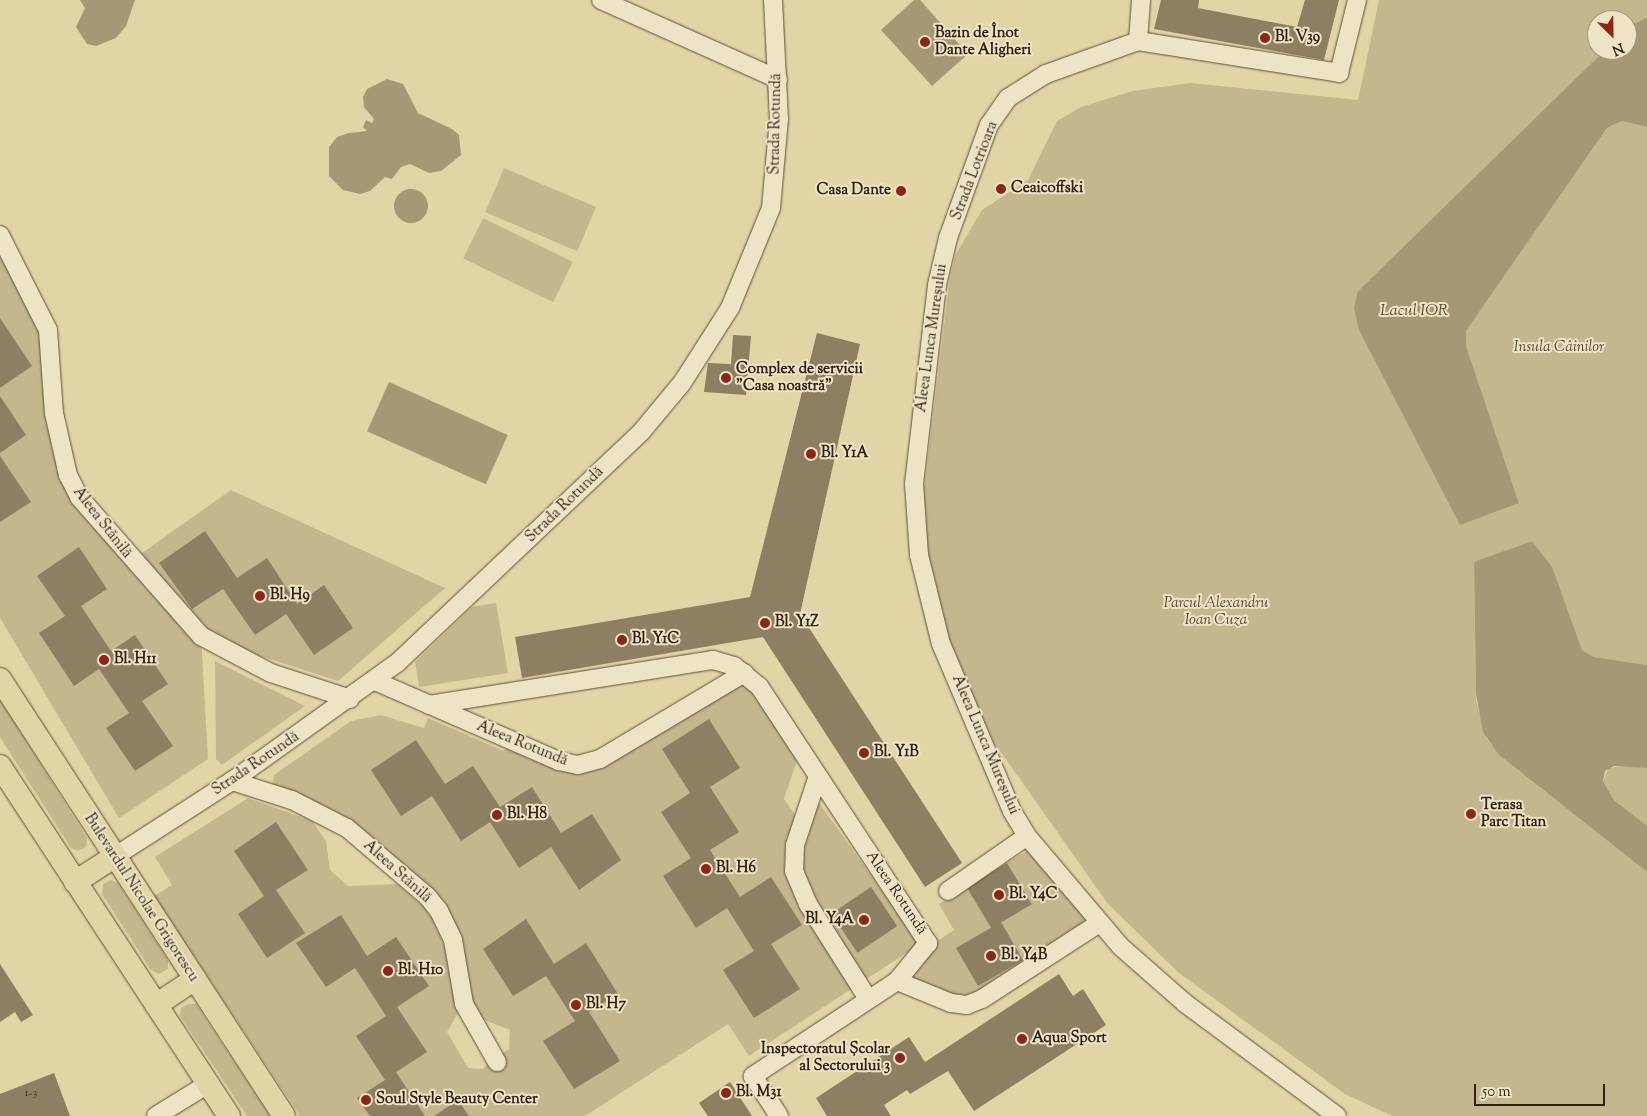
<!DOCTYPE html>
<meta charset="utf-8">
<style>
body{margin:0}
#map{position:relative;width:1647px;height:1116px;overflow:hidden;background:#e2d5a5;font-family:"Sorts Mill Goudy",serif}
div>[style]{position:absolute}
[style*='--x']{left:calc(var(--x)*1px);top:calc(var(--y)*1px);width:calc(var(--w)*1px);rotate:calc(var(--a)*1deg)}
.green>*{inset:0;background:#c4b78d;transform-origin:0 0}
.water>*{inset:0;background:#a69875;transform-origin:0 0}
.round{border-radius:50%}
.building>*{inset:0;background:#8d7f61;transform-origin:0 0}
.roads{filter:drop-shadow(0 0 1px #5d4f3a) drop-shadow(0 0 1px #5d4f3a)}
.minor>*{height:18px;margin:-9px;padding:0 9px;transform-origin:9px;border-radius:9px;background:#ece4c4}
.major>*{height:22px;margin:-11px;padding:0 11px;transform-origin:11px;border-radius:11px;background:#e2d5a5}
.dots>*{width:14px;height:14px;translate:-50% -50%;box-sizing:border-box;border:2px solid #ece4c4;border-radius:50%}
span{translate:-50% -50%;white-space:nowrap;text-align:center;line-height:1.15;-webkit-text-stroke:4px #ece4c4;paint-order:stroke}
.number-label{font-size:12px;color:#48392a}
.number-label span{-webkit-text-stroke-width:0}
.poi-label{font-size:15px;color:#312217;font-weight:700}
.left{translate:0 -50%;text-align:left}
.right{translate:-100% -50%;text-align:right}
.street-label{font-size:15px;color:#312217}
.park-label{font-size:15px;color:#564734;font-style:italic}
.water-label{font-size:16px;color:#5a4b38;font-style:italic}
.north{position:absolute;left:1587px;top:10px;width:50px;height:50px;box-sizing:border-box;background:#ece4c4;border:1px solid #a1967f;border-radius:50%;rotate:157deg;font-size:14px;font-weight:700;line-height:20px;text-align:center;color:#312217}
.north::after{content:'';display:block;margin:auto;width:18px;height:22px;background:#8f2418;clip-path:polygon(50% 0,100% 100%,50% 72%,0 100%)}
.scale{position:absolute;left:1474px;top:1084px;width:131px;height:22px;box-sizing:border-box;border:2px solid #312217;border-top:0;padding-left:6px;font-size:15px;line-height:18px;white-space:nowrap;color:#312217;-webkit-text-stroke:4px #ece4c4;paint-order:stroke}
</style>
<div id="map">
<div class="green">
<div style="clip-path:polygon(1379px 0,1647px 0,1647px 16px,1627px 27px,1627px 20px,1597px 20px,1597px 50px,1605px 50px,1358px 291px,1519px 503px,1466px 346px,1466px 331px,1607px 128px,1622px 121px,1647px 127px,1647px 665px,1594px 657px,1582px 650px,1532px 541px,1474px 563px,1476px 701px,1487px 739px,1505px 760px,1647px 872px,1647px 1116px,1392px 1116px,1345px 1094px,1179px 973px,1108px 904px,993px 741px,936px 619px,923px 555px,922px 506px,950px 277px,956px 254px,982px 210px,1028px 180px,1057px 121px,1081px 107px,1133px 91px,1190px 83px,1358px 100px)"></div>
<div style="left:504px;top:168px;width:100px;height:48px;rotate:23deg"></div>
<div style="left:483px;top:218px;width:100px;height:45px;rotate:26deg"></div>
<div style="clip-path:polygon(0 248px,41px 315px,68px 475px,132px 560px,231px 490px,445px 588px,338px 681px,201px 637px,208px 759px,119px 818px,0 618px)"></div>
<div style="clip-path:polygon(496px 603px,508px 673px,419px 687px,415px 662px,472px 607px)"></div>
<div style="clip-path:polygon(215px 661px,305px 706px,222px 765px,216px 759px)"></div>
<div style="clip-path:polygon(744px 673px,759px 686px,801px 749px,784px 799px,802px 825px,812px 793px,920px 944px,749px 1056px,728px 1024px,585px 1116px,300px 1116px,154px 896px,172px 885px,155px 857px,248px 798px,312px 821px,326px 841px,330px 870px,348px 886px,397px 884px,430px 912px,448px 954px,459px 1011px,447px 1032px,468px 1068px,482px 1069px,509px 1049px,510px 1030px,469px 1014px,459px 987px,453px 940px,439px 911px,347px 828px,271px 793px,274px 775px,351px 721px,381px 715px,424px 728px,428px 718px,504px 751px,509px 739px,559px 761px,588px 764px)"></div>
<div style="clip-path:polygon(0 699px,87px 838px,86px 847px,78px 851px,71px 848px,0 737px)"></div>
<div style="clip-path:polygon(1630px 765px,1647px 768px,1647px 826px,1614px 800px,1603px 781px,1609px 768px)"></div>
<div style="clip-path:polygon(1035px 846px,1098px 924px,975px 1003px,897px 981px,925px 949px,954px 930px,939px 904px)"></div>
<div style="clip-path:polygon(111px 880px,118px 883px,168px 960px,168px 969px,159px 974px,151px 970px,102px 894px,103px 884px)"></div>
<div style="clip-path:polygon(188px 1004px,196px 1004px,270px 1116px,247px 1116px,180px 1016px,181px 1008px)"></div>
</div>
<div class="water">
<div style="clip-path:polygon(80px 0,135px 0,126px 26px,116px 38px,96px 46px,87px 44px,76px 27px,85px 8px)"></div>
<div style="clip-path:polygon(914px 0,920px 0,968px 54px,932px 86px,881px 30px)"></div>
<div style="clip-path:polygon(1647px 17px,1647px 127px,1622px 121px,1607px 128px,1466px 331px,1466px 346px,1519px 503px,1460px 525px,1359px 330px,1354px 308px,1358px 291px,1605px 50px,1627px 50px,1627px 27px)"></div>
<div style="clip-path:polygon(387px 79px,403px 84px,418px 113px,452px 129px,459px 135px,461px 155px,441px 171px,429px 173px,410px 164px,401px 167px,392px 179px,385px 177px,370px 191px,360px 194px,343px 190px,329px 176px,329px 147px,337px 137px,349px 133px,367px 131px,363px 127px,366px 120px,372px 123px,374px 119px,364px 107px,363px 97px,367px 89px)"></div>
<div class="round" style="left:394px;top:189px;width:34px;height:34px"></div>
<div style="left:389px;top:382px;width:130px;height:54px;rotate:24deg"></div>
<div style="clip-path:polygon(1532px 541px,1552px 567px,1582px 650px,1594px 657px,1647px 665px,1647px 768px,1614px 766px,1605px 771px,1603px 781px,1614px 800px,1647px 826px,1647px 872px,1499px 755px,1483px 732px,1476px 694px,1474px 562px)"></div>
</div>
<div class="building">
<div style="clip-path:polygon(1161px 0,1199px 0,1198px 8px,1297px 27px,1305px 0,1339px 0,1324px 60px,1154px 29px)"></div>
<div style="clip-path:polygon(0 318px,32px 366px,0 388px)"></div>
<div style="clip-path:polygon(817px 333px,860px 344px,800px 614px,962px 863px,925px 887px,763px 637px,522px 678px,515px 637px,750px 597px)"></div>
<div style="clip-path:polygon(733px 335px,751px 336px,746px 395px,704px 392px,708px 363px,731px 364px)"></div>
<div style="clip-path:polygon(0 396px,26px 435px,0 453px)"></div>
<div style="clip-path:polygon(0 456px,31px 502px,0 522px)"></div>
<div style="clip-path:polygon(205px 531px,237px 578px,267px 558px,297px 604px,324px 585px,353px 628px,314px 655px,286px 614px,255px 635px,223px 589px,192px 609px,159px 563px)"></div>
<div style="clip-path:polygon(79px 547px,107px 589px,81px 606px,111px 651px,135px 635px,168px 684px,142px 701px,173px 746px,135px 771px,106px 728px,129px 713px,99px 669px,74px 686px,39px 633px,65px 616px,37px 576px)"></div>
<div style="clip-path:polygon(709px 719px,740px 768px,710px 787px,739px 832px,710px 850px,740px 897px,771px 877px,802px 925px,771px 944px,800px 989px,754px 1018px,723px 970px,754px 951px,727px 908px,696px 928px,663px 876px,691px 858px,661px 812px,690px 793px,662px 749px)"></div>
<div style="clip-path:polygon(416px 740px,445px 784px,473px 766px,500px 807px,532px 787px,561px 833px,592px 814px,621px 860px,579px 890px,551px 847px,519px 868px,490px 822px,461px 841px,432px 796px,401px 816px,371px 770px)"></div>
<div style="clip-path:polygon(276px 822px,308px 870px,276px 890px,305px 933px,267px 958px,238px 914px,264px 896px,234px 851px)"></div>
<div style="left:1007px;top:863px;width:48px;height:47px;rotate:59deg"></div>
<div style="left:871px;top:887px;width:47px;height:48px;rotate:56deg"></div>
<div style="clip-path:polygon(341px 915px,367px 956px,396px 937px,429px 986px,397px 1007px,427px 1052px,396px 1072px,425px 1116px,370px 1116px,357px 1098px,385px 1080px,356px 1036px,386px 1016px,355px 968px,326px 987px,296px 943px)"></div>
<div style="clip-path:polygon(526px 919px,554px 964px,586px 943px,618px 994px,589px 1012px,620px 1061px,574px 1089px,543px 1041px,575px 1021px,546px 976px,513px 996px,483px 949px)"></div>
<div style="left:1001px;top:922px;width:44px;height:52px;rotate:60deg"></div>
<div style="clip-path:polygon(0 964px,33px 1015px,21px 1022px,15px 1012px,0 1022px)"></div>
<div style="clip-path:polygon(1059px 974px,1073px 996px,1083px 989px,1106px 1025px,974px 1111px,948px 1071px,910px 1094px,907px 1090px,884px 1105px,891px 1116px,827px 1116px,816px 1098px,909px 1037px,925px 1062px)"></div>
<div style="clip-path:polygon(54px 1073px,70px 1116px,0 1116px,0 1094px)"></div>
<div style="clip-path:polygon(730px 1082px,752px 1116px,708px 1116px,699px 1103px)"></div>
<div style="clip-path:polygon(458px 1100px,469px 1116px,434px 1116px)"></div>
</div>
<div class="roads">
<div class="minor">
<div style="--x:601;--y:0;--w:194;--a:24.1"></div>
<div style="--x:1138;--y:41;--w:41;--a:-85.8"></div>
<div style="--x:0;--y:235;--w:106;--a:63.2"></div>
<div style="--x:48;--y:330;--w:83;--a:85.9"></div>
<div style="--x:54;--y:413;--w:64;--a:77.3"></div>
<div style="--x:68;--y:475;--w:25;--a:63"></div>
<div style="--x:79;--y:497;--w:185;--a:48.7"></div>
<div style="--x:201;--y:636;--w:79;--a:27.9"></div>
<div style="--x:271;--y:673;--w:83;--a:18.2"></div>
<div style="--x:375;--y:681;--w:201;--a:23.5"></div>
<div style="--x:559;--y:761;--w:19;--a:12"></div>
<div style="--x:578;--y:765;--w:23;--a:-15"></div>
<div style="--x:600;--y:759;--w:168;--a:-30.8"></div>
<div style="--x:429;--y:705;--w:288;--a:-9"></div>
<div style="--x:713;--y:660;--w:22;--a:16"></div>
<div style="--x:734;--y:666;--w:32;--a:39"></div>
<div style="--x:759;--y:686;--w:308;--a:56.7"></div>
<div style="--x:928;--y:943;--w:49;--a:129.2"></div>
<div style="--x:897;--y:981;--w:173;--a:146.6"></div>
<div style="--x:753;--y:1076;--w:48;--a:57"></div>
<div style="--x:818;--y:776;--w:73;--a:108.4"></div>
<div style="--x:795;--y:845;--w:26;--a:92"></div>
<div style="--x:794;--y:871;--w:36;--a:67"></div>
<div style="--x:808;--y:904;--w:112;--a:57.7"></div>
<div style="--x:232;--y:781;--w:63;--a:17.6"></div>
<div style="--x:292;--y:800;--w:62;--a:27"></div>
<div style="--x:347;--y:828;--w:105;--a:40.4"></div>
<div style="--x:427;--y:896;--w:19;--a:51"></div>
<div style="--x:439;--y:911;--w:32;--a:64"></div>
<div style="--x:453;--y:940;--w:65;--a:80.2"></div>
<div style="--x:464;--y:1004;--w:67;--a:60.4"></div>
<div style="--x:114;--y:857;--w:140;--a:-32.8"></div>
<div style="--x:232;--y:781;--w:203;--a:-35.6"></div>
<div style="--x:397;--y:663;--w:337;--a:-43.4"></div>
<div style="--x:642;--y:431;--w:62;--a:-50.2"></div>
<div style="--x:682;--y:383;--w:89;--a:-57.4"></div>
<div style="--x:730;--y:308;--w:108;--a:-67.7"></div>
<div style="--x:771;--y:208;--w:89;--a:-84.9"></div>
<div style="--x:779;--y:119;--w:119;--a:-92.9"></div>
<div style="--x:948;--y:891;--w:96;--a:-34.8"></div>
<div style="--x:897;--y:981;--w:58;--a:22.2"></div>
<div style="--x:951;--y:1003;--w:16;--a:7"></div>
<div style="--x:967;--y:1005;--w:16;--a:-22"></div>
<div style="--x:982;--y:999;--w:138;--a:-32.9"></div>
<div style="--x:156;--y:1116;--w:61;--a:-31.6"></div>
<div style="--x:1337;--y:1116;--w:189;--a:-143.4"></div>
<div style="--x:1185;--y:1003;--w:85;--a:-138.8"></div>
<div style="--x:1121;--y:947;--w:145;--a:-130.3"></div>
<div style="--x:1027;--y:836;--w:29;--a:-121"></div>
<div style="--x:1012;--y:811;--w:181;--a:-113"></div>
<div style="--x:941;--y:644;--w:92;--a:-103.9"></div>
<div style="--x:919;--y:555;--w:71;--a:-94"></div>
<div style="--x:914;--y:484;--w:200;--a:-83.4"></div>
<div style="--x:937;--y:285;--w:48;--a:-76.8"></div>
<div style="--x:948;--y:238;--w:120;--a:-70.1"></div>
<div style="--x:989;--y:125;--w:33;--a:-55"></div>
<div style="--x:1008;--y:98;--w:45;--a:-32.3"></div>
<div style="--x:1046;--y:74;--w:98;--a:-19.7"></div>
<div style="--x:1138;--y:41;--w:204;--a:9"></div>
<div style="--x:1339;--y:73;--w:75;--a:-76.1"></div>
</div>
<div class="major">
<div style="--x:0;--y:679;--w:521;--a:56.98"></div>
<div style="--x:0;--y:766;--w:418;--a:56.8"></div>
<div style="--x:75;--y:882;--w:46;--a:-32.7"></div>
<div style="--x:156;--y:1005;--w:47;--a:-33.7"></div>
</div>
</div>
<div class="dots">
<div style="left:1265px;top:38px;background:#8f2418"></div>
<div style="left:925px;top:42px;background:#8f2418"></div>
<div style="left:1001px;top:189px;background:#8f2418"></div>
<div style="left:901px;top:191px;background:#8f2418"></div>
<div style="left:726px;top:378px;background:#8f2418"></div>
<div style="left:811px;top:454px;background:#8f2418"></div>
<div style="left:260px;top:596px;background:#8f2418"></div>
<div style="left:765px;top:623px;background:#8f2418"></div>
<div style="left:622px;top:640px;background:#8f2418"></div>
<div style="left:104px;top:660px;background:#8f2418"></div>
<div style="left:864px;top:753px;background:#8f2418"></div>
<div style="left:1471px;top:814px;background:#8f2418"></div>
<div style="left:497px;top:815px;background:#8f2418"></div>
<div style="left:706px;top:869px;background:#8f2418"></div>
<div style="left:999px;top:895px;background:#8f2418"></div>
<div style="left:864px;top:920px;background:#8f2418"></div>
<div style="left:991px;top:956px;background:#8f2418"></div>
<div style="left:388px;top:971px;background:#8f2418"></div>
<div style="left:576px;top:1005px;background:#8f2418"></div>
<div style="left:1022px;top:1039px;background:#8f2418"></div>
<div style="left:900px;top:1058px;background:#8f2418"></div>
<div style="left:726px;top:1093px;background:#8f2418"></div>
<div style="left:366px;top:1100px;background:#8f2418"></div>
</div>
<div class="number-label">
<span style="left:31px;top:1094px">1-3</span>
</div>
<div class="poi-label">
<span class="left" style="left:935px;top:42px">Bazin de Înot<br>Dante Aligheri</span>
<span class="left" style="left:1275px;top:38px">Bl. V39</span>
<span class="left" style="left:1011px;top:189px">Ceaicoffski</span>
<span class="right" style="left:891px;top:191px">Casa Dante</span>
<span class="left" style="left:736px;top:378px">Complex de servicii<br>"Casa noastră"</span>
<span class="left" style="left:821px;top:454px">Bl. Y1A</span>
<span class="left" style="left:270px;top:596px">Bl. H9</span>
<span class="left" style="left:775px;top:623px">Bl. Y1Z</span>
<span class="left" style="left:632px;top:640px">Bl. Y1C</span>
<span class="left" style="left:114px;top:660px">Bl. H11</span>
<span class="left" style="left:874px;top:753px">Bl. Y1B</span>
<span class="left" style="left:1481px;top:814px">Terasa<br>Parc Titan</span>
<span class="left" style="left:507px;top:815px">Bl. H8</span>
<span class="left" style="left:716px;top:869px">Bl. H6</span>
<span class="left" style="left:1009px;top:895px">Bl. Y4C</span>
<span class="right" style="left:854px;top:920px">Bl. Y4A</span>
<span class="left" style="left:1001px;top:956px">Bl. Y4B</span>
<span class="left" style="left:398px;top:971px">Bl. H10</span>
<span class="left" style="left:586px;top:1005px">Bl. H7</span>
<span class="left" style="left:1032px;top:1039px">Aqua Sport</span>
<span class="right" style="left:890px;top:1058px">Inspectoratul Școlar<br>al Sectorului 3</span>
<span class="left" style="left:736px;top:1093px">Bl. M31</span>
<span class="left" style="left:376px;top:1100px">Soul Style Beauty Center</span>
</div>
<div class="street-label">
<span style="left:776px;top:124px;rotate:-89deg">Strada Rotundă</span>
<span style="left:975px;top:171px;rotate:-69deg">Strada Lotrioara</span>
<span style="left:932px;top:338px;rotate:-82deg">Aleea Lunca Mureșului</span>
<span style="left:565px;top:505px;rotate:-44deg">Strada Rotundă</span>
<span style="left:102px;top:523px;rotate:52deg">Aleea Stănilă</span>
<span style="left:522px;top:744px;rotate:22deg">Aleea Rotundă</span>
<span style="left:985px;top:745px;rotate:67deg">Aleea Lunca Mureșului</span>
<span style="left:256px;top:764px;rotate:-34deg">Strada Rotundă</span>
<span style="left:397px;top:872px;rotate:42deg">Aleea Stănilă</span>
<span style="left:896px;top:893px;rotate:56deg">Aleea Rotundă</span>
<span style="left:141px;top:898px;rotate:57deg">Bulevardul Nicolae Grigorescu</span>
</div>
<div class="park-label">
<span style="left:1559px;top:348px">Insula Câinilor</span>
<span style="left:1216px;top:612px">Parcul Alexandru<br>Ioan Cuza</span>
</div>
<div class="water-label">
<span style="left:1414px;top:312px">Lacul IOR</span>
</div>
<div class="north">N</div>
<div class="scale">50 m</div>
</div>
